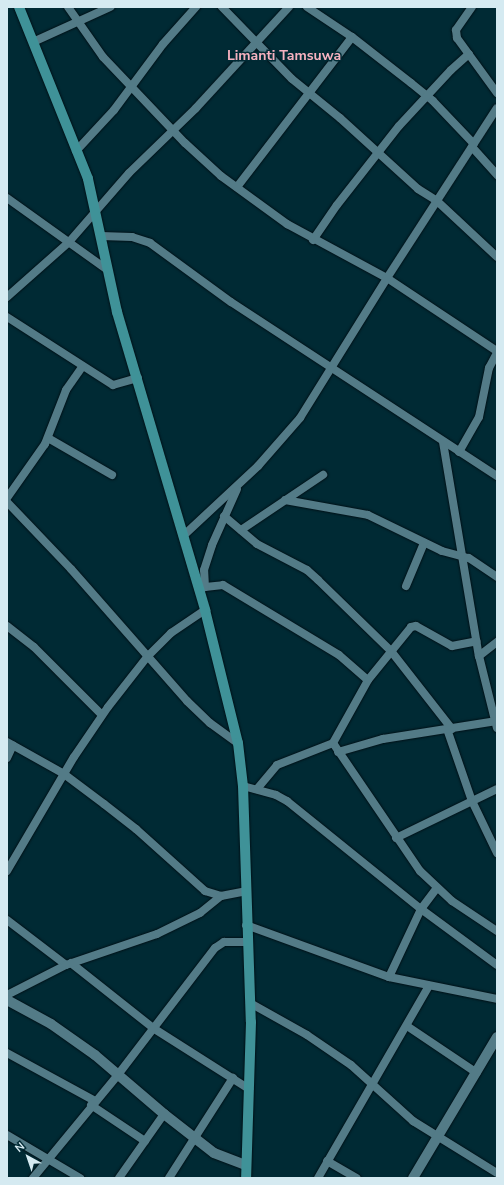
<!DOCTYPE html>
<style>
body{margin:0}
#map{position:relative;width:504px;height:1185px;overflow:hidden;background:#002a34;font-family:"Nunito Sans",sans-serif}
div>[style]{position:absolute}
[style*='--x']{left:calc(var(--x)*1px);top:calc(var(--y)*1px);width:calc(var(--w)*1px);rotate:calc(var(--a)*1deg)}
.roads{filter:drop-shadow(0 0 1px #001016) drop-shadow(0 0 1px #001016)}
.minor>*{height:8px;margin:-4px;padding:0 4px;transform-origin:4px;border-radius:4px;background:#537b87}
.tertiary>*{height:10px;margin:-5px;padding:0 5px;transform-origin:5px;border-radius:5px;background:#537b87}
.secondary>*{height:10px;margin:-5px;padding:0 5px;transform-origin:5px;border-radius:5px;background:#3f9298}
span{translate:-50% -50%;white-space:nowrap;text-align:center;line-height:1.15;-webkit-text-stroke:3px #002a34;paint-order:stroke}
.district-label{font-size:14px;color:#f6b2c0;font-weight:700}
.frame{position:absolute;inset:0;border:8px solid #d5eaf1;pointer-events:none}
.north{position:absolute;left:8px;top:1137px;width:40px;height:40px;-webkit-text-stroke:3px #002a34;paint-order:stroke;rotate:320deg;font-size:11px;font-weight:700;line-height:16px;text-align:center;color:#d5eaf1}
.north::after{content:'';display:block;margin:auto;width:14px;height:18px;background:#d5eaf1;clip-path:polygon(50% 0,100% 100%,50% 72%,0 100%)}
</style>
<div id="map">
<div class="roads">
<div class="minor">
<div style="--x:68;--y:7;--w:61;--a:55"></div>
<div style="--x:103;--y:57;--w:119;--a:46.4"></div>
<div style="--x:185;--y:143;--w:49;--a:42.5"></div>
<div style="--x:221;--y:176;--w:82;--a:36"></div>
<div style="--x:287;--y:224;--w:114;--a:28.4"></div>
<div style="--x:387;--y:278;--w:132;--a:33.6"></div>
<div style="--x:222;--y:7;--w:100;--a:45.8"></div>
<div style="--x:292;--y:79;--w:62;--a:39.1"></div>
<div style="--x:340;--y:118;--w:105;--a:42.3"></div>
<div style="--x:418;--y:189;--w:22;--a:32"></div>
<div style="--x:437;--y:201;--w:82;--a:43"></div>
<div style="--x:307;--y:7;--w:54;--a:33.7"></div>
<div style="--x:352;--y:37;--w:75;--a:37.9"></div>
<div style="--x:411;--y:83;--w:28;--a:39"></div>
<div style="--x:433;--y:101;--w:59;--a:46.4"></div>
<div style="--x:472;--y:7;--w:28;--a:125"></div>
<div style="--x:456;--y:30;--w:8;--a:83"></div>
<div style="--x:457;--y:38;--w:68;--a:54"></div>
<div style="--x:33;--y:42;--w:85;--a:-24.4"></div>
<div style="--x:472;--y:147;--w:38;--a:48"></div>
<div style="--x:76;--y:151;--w:56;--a:-47.2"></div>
<div style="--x:114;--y:110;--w:82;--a:-53.4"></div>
<div style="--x:163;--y:44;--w:50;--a:-48.3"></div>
<div style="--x:237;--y:187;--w:189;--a:-52.5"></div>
<div style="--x:7;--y:198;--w:122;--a:35.6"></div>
<div style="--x:101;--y:236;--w:31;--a:2"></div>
<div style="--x:132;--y:237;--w:19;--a:18"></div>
<div style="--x:150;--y:243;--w:100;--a:36.1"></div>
<div style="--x:231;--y:302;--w:318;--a:33.2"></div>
<div style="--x:313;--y:240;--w:42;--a:-55.6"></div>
<div style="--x:337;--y:205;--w:100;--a:-51.9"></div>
<div style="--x:399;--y:126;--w:76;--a:-47.1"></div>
<div style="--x:451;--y:70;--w:24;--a:-42"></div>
<div style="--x:7;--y:297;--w:83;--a:-41.6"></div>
<div style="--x:69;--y:242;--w:91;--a:-49"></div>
<div style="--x:129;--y:173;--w:93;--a:-44.1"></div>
<div style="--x:196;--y:108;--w:137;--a:-47.4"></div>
<div style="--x:7;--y:317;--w:126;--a:32.7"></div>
<div style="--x:113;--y:385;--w:26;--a:-16"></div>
<div style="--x:48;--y:438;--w:74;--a:30"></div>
<div style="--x:443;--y:442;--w:217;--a:80.5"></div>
<div style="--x:479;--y:656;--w:74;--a:76"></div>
<div style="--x:459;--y:452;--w:40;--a:-60.3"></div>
<div style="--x:479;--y:417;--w:50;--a:-78.5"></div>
<div style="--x:489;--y:368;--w:17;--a:-62"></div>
<div style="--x:7;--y:498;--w:66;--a:-54.9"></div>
<div style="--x:45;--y:444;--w:58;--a:-68.7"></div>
<div style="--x:66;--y:390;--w:29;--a:-55"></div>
<div style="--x:285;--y:500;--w:84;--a:10.2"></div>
<div style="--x:368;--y:515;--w:82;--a:25.9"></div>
<div style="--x:442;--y:551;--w:28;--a:15"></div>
<div style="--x:469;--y:558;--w:34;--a:34"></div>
<div style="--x:7;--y:502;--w:93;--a:46.3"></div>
<div style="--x:71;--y:569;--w:176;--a:48.7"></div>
<div style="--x:187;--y:701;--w:32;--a:44"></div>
<div style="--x:210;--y:723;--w:34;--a:36"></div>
<div style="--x:224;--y:516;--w:43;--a:40.3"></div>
<div style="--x:257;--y:544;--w:56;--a:27.5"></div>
<div style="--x:307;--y:570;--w:15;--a:42"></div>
<div style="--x:318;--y:580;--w:102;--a:44.2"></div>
<div style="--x:391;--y:651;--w:99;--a:52"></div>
<div style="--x:241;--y:530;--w:99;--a:-33.9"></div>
<div style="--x:183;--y:536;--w:103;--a:-43"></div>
<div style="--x:258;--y:466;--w:64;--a:-48.8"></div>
<div style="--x:300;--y:418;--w:165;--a:-58.1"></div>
<div style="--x:387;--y:278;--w:202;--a:-57.1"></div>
<div style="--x:406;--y:586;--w:47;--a:-67.3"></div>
<div style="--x:205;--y:587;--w:18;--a:-6"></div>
<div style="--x:223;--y:585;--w:135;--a:31.1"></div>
<div style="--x:339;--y:655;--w:38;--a:41"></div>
<div style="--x:202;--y:588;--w:3;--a:-18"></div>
<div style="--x:205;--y:587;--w:17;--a:-93"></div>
<div style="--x:204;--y:570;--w:26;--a:-72"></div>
<div style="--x:212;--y:545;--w:61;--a:-65.9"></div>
<div style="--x:7;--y:626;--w:34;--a:38"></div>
<div style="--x:34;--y:647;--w:96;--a:45"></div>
<div style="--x:479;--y:656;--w:23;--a:-38"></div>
<div style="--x:447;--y:729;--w:76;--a:70.9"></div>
<div style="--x:472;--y:801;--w:58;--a:64.3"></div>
<div style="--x:7;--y:742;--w:65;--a:29.3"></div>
<div style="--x:64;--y:774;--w:50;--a:36.9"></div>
<div style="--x:104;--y:804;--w:41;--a:38"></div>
<div style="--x:136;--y:829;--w:93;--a:41.9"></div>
<div style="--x:205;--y:891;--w:17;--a:17"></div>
<div style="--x:221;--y:896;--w:25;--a:-11"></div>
<div style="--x:333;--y:743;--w:155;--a:55.8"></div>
<div style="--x:420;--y:871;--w:44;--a:43.2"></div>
<div style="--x:452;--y:901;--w:54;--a:33.7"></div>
<div style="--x:338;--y:752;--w:47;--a:-16.1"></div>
<div style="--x:383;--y:739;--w:115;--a:-9"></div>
<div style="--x:7;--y:758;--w:14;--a:-65"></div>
<div style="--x:243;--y:786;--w:34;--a:15"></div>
<div style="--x:276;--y:795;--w:13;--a:29"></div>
<div style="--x:287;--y:801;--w:172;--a:38.9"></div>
<div style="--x:421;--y:909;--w:94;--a:36.4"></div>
<div style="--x:257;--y:789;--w:31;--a:-50"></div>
<div style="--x:277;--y:765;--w:60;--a:-21.4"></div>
<div style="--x:333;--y:743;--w:72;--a:-60.9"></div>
<div style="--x:368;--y:680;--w:68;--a:-50.9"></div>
<div style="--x:411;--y:627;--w:5;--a:-11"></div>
<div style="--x:416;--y:626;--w:41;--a:29.1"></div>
<div style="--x:452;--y:646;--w:25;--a:-11"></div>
<div style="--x:396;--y:838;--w:112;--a:-25.9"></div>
<div style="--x:7;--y:871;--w:132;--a:-59.6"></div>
<div style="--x:74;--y:757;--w:60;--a:-55.8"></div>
<div style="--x:108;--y:707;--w:63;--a:-52"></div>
<div style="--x:147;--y:657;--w:34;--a:-45"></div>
<div style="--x:171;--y:633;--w:41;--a:-34.1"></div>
<div style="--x:7;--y:920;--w:74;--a:37.3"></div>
<div style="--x:246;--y:925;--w:152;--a:20"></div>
<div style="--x:389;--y:977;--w:110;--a:11.5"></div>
<div style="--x:71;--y:963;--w:105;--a:38.4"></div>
<div style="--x:153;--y:1028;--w:114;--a:32.4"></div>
<div style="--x:389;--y:977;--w:75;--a:-64.8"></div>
<div style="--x:421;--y:909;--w:26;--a:-53"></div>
<div style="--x:7;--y:995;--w:66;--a:-27"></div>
<div style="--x:66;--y:965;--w:96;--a:-18.8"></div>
<div style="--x:157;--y:934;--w:48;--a:-26"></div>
<div style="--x:200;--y:913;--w:27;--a:-39"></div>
<div style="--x:250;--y:1003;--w:65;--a:29.3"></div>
<div style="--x:307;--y:1035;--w:53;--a:34.3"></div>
<div style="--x:351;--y:1065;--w:84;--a:42.1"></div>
<div style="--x:413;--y:1121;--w:99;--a:31.8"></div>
<div style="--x:407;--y:1026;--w:84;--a:33.9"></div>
<div style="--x:7;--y:1053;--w:100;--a:28.6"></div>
<div style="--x:91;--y:1105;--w:65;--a:33.7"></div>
<div style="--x:7;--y:1135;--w:85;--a:30.5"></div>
<div style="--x:327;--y:1161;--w:34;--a:30"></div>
<div style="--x:33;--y:1178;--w:132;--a:-50.5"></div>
<div style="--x:117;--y:1076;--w:161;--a:-52.6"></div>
<div style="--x:215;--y:948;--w:11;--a:-34"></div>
<div style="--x:224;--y:942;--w:22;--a:0"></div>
<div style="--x:119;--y:1178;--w:78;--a:-54.9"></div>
<div style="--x:169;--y:1178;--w:119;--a:-57.4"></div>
<div style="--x:318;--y:1178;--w:222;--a:-60"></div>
</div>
<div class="tertiary">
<div style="--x:7;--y:1000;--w:50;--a:28.6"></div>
<div style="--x:51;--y:1024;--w:54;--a:35.2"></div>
<div style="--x:95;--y:1055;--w:91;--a:40.5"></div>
<div style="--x:164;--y:1114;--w:63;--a:38"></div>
<div style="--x:214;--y:1153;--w:34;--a:21"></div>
<div style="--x:413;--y:1178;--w:164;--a:-59.2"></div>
</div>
<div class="secondary">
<div style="--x:19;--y:7;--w:185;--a:68.1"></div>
<div style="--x:88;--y:179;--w:136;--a:77.7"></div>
<div style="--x:117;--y:312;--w:311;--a:73.5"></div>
<div style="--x:205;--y:610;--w:137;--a:76.1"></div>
<div style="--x:238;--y:743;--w:43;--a:83.4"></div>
<div style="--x:243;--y:786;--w:236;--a:88.1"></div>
<div style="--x:251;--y:1022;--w:156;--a:91.8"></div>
</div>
</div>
<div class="district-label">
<span style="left:284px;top:56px">Limanti Tamsuwa</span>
</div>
<div class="frame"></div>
<div class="north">N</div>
</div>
